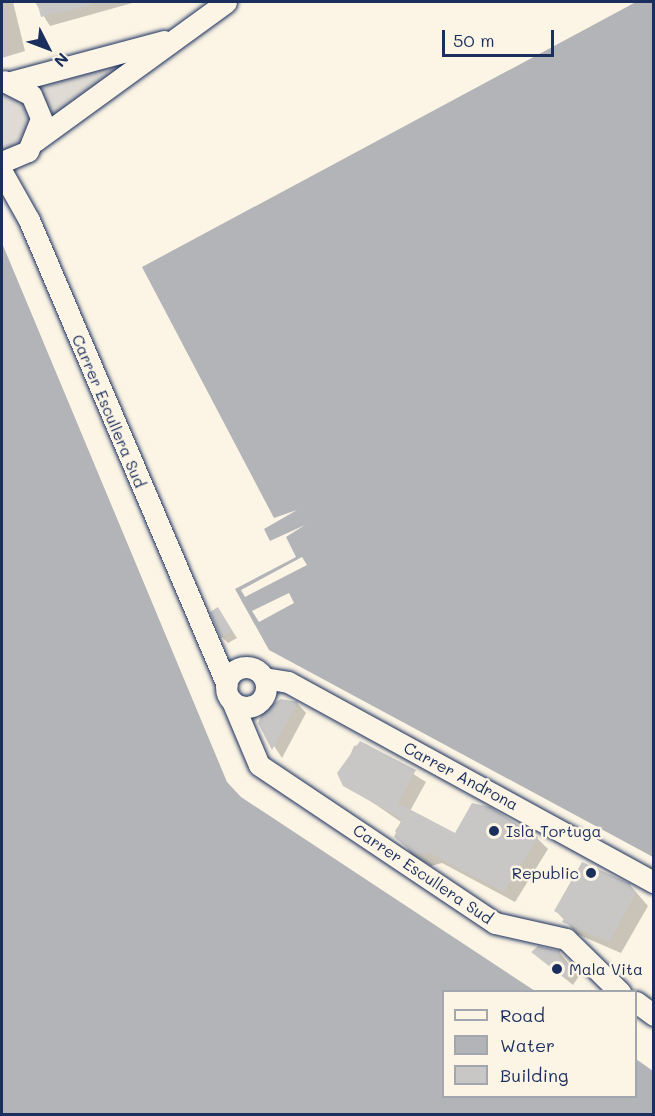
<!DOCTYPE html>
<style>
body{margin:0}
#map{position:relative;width:655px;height:1116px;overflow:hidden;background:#fcf5e5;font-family:Mali,sans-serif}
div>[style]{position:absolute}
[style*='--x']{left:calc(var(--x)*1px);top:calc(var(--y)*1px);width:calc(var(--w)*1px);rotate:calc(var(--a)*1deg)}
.green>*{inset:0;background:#dfdbd4}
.water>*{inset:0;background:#b2b4b8}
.pier>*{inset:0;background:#fcf5e5}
.shadow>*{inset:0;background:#0003}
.building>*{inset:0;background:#c8c7c6}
.roads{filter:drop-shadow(0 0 2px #1b2f5e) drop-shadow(0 0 2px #1b2f5e)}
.minor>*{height:21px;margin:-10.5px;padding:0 10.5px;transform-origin:10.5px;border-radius:10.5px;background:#fcf5e5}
.minor>.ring{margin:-10.5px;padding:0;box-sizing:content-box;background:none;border:21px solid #fcf5e5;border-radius:50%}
.dots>*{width:16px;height:16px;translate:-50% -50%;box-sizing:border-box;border:3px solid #fcf5e5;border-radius:50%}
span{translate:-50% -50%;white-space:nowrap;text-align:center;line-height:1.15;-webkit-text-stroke:5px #fcf5e5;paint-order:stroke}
.street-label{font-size:16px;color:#1b2f5e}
.poi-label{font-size:16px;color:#1b2f5e}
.left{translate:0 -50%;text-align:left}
.right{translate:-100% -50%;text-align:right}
.frame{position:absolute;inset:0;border:3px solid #1b2f5e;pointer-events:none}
.legend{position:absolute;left:442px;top:990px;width:195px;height:108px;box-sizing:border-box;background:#fcf5e5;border:2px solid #a2a6af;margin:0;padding:8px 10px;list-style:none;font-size:18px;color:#1b2f5e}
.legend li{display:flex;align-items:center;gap:12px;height:30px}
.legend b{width:30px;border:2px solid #a2a6af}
.north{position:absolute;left:18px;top:18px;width:60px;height:60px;-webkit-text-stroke:4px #fcf5e5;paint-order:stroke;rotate:132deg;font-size:16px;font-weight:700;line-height:24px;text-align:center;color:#1b2f5e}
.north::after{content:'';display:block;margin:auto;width:21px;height:27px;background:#1b2f5e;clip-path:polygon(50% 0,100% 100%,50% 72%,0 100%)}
.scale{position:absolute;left:442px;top:30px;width:112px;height:27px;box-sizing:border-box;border:3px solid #1b2f5e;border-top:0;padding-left:8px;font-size:18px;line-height:21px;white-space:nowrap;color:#1b2f5e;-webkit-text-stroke:4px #fcf5e5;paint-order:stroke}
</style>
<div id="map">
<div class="green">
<div style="clip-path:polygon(137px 56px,49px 121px,46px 102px,31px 84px)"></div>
<div style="clip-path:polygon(2px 90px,22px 97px,33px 114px,25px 142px,2px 151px)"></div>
</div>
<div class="water">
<div style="clip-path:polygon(636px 2px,653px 2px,653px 857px,269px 650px,235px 589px,296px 557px,286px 537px,305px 525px,270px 541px,264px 529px,297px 510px,274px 518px,142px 267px)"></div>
<div style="clip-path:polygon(2px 243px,227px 782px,241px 797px,535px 991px,444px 992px,444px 1096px,636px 1096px,636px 1059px,653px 1071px,653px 1114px,2px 1114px)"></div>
</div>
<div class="pier">
<div style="clip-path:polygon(302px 557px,307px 565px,245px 597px,241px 590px)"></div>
<div style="clip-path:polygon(289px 593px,294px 603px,259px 622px,252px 611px)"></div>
</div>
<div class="shadow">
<div style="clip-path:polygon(2px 2px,13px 2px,25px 51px,2px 58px)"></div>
<div style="clip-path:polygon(35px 2px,136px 2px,50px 26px)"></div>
<div style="clip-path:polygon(218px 608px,237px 638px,228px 643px,222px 637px)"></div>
<div style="clip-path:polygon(297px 703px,306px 713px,282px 758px,259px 723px)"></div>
<div style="clip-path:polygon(366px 744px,426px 782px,410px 811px,456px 835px,537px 838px,548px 849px,515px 902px,442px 863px,431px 866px,412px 855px,395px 831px,401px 822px,340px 780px,354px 746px)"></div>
<div style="clip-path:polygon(630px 885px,648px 906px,621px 953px,577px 934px,556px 911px)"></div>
<div style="clip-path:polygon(533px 952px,559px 952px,579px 976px,573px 985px)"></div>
</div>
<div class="building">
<div style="clip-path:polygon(37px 2px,91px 2px,91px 5px,41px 17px)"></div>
<div style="clip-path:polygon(218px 607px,232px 631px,221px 638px,210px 612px)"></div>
<div style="clip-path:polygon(281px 699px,298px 702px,272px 750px,258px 723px,264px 709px)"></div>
<div style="clip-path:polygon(360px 741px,416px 770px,398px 803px,455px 833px,472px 803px,490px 807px,538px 837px,504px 892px,430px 853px,415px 854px,394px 837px,402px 819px,343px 786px,337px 773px)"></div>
<div style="clip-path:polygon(582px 862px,631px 884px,629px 888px,636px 893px,609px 942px,562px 922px,565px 917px,554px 911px)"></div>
<div style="clip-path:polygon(538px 946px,560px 951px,559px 958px,575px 969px,567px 980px,531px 952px)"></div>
</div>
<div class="roads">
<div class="minor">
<div style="--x:11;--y:82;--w:158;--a:-15"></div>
<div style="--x:35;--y:141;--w:236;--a:-36"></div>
<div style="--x:2;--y:162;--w:28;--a:-23"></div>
<div style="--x:28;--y:151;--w:35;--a:-68"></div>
<div style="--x:41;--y:118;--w:25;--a:-113"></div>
<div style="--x:31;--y:95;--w:30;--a:-153"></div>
<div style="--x:2;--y:172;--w:55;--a:60.6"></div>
<div style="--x:29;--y:220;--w:505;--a:66.94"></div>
<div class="ring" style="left:226px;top:667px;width:19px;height:19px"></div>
<div style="--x:264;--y:678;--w:24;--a:9"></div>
<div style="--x:288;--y:682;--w:417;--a:28.7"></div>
<div style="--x:232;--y:701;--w:69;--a:67.1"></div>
<div style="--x:259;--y:765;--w:284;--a:33.8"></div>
<div style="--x:495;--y:923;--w:73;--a:12.7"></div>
<div style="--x:566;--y:939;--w:76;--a:44.5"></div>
<div style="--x:636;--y:1002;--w:22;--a:36"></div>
</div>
</div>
<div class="dots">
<div style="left:494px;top:831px;background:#1b2f5e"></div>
<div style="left:591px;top:873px;background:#1b2f5e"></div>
<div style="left:557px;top:969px;background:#1b2f5e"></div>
</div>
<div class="street-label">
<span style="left:109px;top:411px;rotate:67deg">Carrer Escullera Sud</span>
<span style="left:461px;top:776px;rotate:28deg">Carrer Androna</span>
<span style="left:423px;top:874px;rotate:34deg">Carrer Escullera Sud</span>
</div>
<div class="poi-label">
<span class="left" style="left:506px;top:831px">Isla Tortuga</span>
<span class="right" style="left:579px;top:873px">Republic</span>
<span class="left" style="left:569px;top:969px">Mala Vita</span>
</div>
<div class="frame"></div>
<ul class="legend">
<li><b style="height:8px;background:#fcf5e5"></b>Road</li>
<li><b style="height:16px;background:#b2b4b8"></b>Water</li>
<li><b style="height:16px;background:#c8c7c6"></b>Building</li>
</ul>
<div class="north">N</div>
<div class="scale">50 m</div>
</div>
